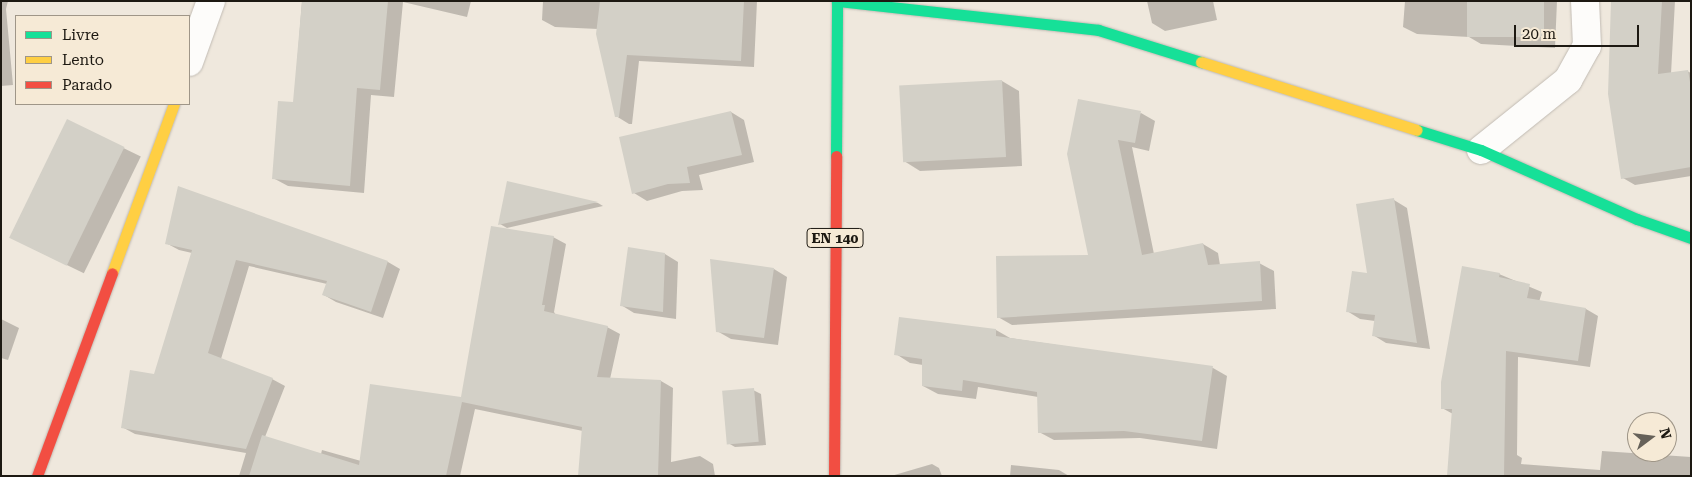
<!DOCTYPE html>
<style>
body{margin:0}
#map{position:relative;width:1692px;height:477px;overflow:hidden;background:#efe8dd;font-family:"Roboto Serif",serif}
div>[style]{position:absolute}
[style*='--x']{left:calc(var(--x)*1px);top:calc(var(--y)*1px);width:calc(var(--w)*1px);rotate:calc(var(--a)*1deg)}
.shadow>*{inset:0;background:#0003;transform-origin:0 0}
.building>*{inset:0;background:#d3d0c7;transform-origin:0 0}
.roads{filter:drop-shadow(0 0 1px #c1bbb3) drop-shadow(0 0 1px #c1bbb3)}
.street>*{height:28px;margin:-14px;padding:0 14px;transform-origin:14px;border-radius:14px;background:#fdfcfa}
.fast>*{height:11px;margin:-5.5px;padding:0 5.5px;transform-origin:5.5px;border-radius:5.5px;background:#16e098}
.slow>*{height:11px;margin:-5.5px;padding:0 5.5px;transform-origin:5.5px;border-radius:5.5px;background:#ffcf43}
.jam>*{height:11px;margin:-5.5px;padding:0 5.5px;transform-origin:5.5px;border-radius:5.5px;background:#f24e42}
span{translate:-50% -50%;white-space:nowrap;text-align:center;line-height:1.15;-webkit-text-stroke:5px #f6ead6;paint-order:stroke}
.shield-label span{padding:1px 4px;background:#f6ead6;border:1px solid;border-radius:4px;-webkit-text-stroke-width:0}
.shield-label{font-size:14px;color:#1d1912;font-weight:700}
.frame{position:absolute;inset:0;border:2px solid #1d1912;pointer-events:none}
.legend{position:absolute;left:15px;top:15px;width:175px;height:90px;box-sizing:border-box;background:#f6ead6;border:1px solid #9f9688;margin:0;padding:6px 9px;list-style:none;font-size:15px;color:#1d1912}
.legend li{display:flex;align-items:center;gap:10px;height:25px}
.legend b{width:25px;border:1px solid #9f9688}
.north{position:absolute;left:1627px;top:412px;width:50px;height:50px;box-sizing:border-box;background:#f6ead6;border:1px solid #9f9688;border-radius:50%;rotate:75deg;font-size:14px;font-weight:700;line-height:20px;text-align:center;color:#1d1912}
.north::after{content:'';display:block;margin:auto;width:18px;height:22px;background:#666159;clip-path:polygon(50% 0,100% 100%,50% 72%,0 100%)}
.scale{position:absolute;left:1514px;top:25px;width:125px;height:22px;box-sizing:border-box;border:2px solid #1d1912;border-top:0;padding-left:6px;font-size:15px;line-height:18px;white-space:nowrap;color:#1d1912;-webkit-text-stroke:4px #f6ead6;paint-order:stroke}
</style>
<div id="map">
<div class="shadow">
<div style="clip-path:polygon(1px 1px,8px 1px,6px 9px,13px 85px,1px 86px)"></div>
<div style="clip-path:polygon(302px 1px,471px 1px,467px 17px,403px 2px,394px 97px,371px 95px,364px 193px,288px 186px,273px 178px,294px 103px)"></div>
<div style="clip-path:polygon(543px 1px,757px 1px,754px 67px,639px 61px,632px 124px,629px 124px,616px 116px,598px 29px,555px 27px,542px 20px)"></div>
<div style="clip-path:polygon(1147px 1px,1213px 1px,1217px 20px,1165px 31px,1152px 23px)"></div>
<div style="clip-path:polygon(1405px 1px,1557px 1px,1555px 48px,1481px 44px,1469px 37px,1417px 34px,1403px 27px)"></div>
<div style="clip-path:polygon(1613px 1px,1675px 1px,1671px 74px,1687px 71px,1691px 73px,1691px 176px,1635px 185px,1623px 178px)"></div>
<div style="clip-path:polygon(1002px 81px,1019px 91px,1022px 166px,920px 171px,904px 161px)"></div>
<div style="clip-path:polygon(731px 112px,744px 120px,754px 162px,699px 175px,703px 190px,682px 191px,647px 201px,634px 193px)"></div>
<div style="clip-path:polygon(1141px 113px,1155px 121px,1149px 151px,1132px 147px,1154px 254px,1203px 244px,1218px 253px,1220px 265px,1259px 263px,1274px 271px,1276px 309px,1012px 325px,998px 317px,1090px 256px,1068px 154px)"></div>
<div style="left:68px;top:121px;width:81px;height:130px;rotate:26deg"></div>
<div style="clip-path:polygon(508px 183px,598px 203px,603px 206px,507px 228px,500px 224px)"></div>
<div style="clip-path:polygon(1394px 200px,1407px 208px,1430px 349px,1386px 343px,1373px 335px,1375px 321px,1360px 319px,1347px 311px,1369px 274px)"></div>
<div style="clip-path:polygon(553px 237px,566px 244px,554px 312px,556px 315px,607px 327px,620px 334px,610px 379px,661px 381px,673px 388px,671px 462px,700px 456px,713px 464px,715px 476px,579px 476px,583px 431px,475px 409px,460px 476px,239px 476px,246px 453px,135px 434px,122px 427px,155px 376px,192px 253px,179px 250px,166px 243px,388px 262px,400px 269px,383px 318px,336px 302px,324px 295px,327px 284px,249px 266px,221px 359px,272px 379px,285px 386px,265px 437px,321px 454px,322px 450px,361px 461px,462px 398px)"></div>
<div style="clip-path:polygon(665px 254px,678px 262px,676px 319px,634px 313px,621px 305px)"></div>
<div style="clip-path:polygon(774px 269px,787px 277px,778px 345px,731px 339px,717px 331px)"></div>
<div style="clip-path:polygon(1499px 274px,1542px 292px,1539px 302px,1586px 309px,1598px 316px,1590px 367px,1518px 357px,1517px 455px,1522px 458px,1521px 464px,1600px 470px,1602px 451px,1691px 457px,1691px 476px,1448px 476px,1453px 414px,1442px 408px)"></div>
<div style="clip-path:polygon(1px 319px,19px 328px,8px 360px,1px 358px)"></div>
<div style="clip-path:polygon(996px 330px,1010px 338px,1213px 368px,1227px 376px,1217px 449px,1140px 438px,1054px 440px,1039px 432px,1038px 397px,978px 387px,976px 399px,938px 394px,923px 386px,923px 365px,910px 363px,896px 354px)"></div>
<div style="clip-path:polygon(753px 390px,761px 394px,766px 445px,735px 447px,728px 443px)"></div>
<div style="clip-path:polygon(932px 464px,939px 468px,942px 476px,891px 476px)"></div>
<div style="clip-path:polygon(1011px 465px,1059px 470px,1069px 476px,1010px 476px)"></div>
</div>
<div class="building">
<div style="clip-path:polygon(302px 1px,388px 1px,380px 90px,357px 88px,350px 186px,272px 179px,278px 101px,293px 102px)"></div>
<div style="clip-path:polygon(600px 1px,744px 1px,741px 61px,627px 55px,619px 117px,615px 117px,596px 34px)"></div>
<div style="left:1467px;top:1px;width:77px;height:36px"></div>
<div style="clip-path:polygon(1611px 1px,1662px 1px,1658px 74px,1688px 70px,1691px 88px,1691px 167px,1621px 179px,1608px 94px)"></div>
<div style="left:1002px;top:80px;width:77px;height:103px;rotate:87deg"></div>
<div style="clip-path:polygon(1078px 99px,1141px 111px,1135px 143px,1118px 140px,1142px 255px,1203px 243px,1208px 265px,1260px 261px,1262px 301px,997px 318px,996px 256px,1088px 255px,1067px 154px)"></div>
<div style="clip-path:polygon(731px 111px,742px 155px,687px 167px,690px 183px,668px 184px,632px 194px,619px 137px)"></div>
<div style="left:67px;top:119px;width:64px;height:132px;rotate:26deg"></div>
<div style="clip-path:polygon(507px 181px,598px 202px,498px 225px)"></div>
<div style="clip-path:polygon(178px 186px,388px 261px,371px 312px,322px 295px,327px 281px,236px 260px,208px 353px,273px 378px,246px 449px,121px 428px,130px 370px,154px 374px,192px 250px,165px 244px)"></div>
<div style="clip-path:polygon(1394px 198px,1417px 343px,1372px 336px,1375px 315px,1346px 312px,1352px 271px,1367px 273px,1356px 204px)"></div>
<div style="clip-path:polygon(491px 226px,554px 236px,542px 305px,545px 305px,544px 311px,608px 326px,597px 377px,661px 380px,658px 476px,578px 476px,582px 427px,462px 402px,446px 476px,249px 476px,262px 435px,359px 465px,370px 384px,461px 397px)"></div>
<div style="clip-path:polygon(628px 247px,665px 253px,663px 312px,620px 306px)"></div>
<div style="clip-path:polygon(710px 259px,774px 268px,764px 338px,716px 332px)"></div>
<div style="clip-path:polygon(1462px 266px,1500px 273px,1499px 277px,1530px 284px,1527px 298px,1586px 308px,1578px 361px,1506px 351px,1504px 476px,1447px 476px,1452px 409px,1441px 409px,1441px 382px)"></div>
<div style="clip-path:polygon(899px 317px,996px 329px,996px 336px,1213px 366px,1202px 441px,1124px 431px,1038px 433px,1037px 392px,963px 380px,962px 391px,922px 386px,922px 359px,894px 355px)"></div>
<div style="left:754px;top:388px;width:54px;height:32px;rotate:85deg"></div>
</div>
<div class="roads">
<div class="street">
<div style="--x:189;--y:62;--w:65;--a:-70.2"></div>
<div style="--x:1481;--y:150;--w:112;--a:-38.8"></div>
<div style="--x:1568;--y:80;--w:39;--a:-61"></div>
<div style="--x:1587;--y:46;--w:45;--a:-92.5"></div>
</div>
<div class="fast">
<div style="--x:837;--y:1;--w:263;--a:6.3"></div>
<div style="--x:1098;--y:30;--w:108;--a:17.3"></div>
<div style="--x:1417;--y:130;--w:67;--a:17.4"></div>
<div style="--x:1481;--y:150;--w:171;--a:23.9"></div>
<div style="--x:1637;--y:219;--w:57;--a:19.4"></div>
<div style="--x:836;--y:156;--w:155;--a:-89.6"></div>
</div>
<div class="slow">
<div style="--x:1201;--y:62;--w:226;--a:17.5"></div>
<div style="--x:112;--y:273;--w:180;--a:-69.9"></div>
</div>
<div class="jam">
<div style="--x:37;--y:476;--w:216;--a:-69.7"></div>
<div style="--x:834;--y:476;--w:320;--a:-89.6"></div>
</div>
</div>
<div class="shield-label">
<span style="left:835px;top:238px">EN 140</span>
</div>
<div class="frame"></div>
<ul class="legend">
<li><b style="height:6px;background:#16e098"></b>Livre</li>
<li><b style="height:6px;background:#ffcf43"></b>Lento</li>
<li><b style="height:6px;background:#f24e42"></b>Parado</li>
</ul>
<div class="north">N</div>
<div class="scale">20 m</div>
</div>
